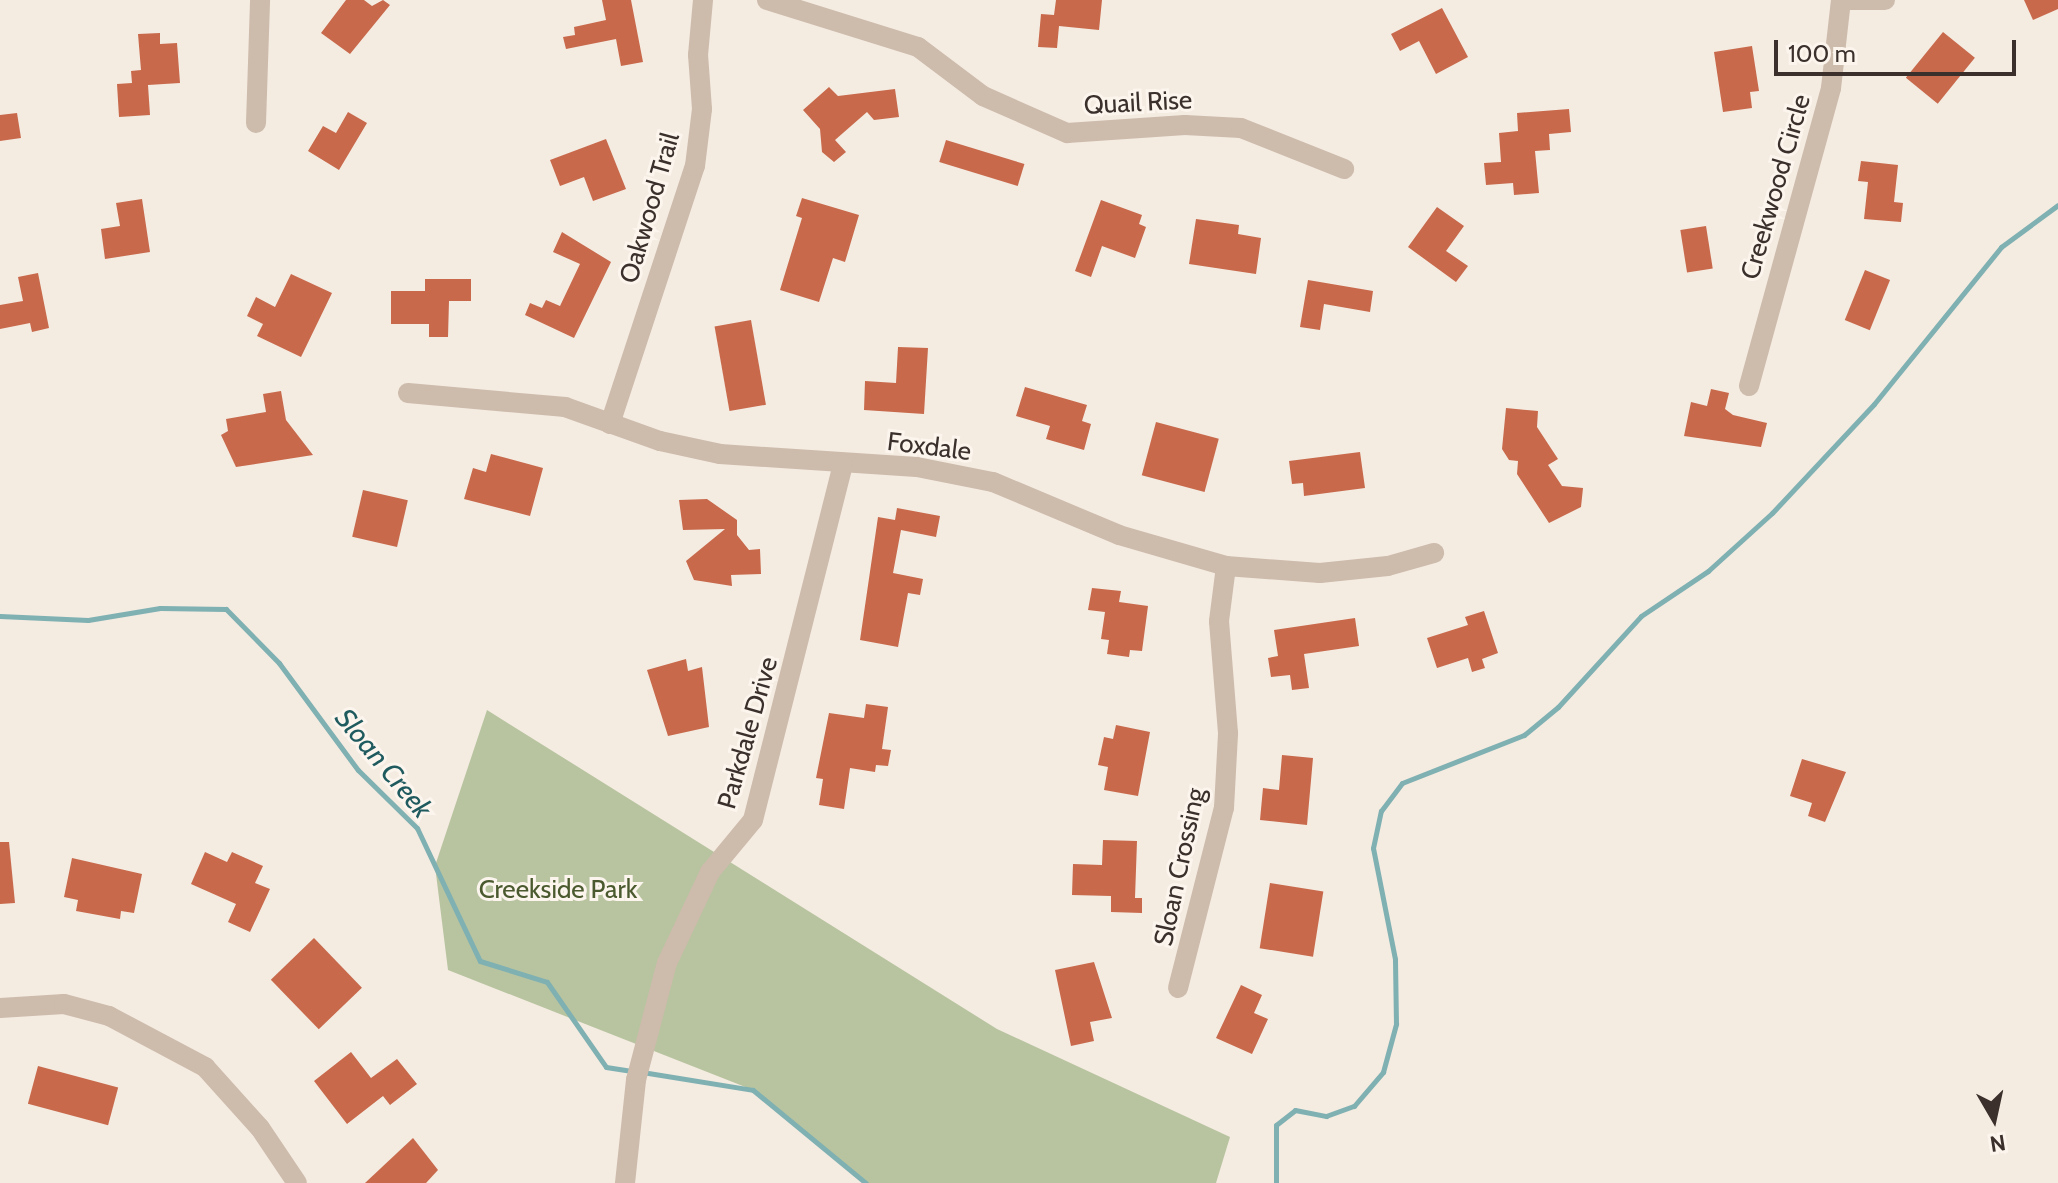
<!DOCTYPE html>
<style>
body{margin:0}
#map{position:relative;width:2058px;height:1183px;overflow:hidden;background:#f4ebe1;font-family:Cabin,sans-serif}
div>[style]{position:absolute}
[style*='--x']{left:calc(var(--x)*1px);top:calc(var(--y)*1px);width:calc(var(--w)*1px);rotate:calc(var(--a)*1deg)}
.green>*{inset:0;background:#b8c4a0}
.stream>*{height:5px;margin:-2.5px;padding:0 2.5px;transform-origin:2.5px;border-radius:2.5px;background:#7fb0b2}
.building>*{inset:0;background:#c8694b;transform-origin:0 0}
.minor>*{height:20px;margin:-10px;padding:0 10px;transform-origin:10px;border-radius:10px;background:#cdbbac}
span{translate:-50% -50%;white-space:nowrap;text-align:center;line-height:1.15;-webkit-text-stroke:6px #fbf5ee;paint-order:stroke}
.street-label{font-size:26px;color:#3b302b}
.park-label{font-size:26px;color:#4a5a2e}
.water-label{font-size:28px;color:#1f5a5e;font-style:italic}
.north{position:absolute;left:1954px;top:1079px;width:80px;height:80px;-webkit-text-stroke:6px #fbf5ee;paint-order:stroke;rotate:171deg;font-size:22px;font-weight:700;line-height:32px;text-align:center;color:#3b302b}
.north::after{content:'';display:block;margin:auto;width:28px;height:36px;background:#3b302b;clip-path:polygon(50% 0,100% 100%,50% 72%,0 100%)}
.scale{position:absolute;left:1774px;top:40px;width:242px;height:36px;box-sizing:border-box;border:4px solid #3b302b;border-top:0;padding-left:10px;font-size:24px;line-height:28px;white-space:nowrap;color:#3b302b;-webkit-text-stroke:6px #fbf5ee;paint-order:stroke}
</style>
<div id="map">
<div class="green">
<div style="clip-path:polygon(487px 710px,997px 1029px,1230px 1137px,1216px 1183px,866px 1183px,753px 1090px,448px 970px,435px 866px)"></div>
</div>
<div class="stream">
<div style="--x:0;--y:616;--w:88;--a:2.6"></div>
<div style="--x:88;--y:620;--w:73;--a:-9.5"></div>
<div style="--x:160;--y:608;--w:66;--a:0.9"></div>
<div style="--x:226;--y:609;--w:76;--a:45.5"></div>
<div style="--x:279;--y:663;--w:133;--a:53.6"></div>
<div style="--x:358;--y:770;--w:83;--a:44.5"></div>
<div style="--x:417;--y:828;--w:147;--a:64.7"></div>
<div style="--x:480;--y:961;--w:70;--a:17.4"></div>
<div style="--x:547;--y:982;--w:103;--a:55.2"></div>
<div style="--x:606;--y:1067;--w:26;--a:9"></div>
<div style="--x:642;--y:1072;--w:112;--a:9.2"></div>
<div style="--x:753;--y:1090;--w:146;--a:39.5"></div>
<div style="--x:1276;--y:1183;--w:58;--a:-90"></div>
<div style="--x:1276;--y:1125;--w:24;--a:-38"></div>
<div style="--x:1295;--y:1110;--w:32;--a:11"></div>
<div style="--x:1326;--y:1116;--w:30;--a:-20"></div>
<div style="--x:1354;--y:1106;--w:45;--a:-49.5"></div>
<div style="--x:1383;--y:1072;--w:50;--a:-74.8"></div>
<div style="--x:1396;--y:1024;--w:65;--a:-90.9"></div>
<div style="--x:1395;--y:959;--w:113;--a:-101.2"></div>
<div style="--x:1373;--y:848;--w:38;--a:-78"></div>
<div style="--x:1381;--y:811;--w:35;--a:-53"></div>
<div style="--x:1402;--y:783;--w:131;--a:-21.5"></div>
<div style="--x:1524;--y:735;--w:44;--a:-39.5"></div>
<div style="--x:1558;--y:707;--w:123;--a:-47.6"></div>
<div style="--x:1641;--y:616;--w:81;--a:-33.9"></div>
<div style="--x:1708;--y:571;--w:86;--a:-42.2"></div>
<div style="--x:1772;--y:513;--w:149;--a:-46.9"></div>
<div style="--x:1874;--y:404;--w:202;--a:-51"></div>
<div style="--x:2001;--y:247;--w:71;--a:-36.4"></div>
</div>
<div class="building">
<div style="clip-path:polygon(346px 0,364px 0,372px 6px,383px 0,390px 5px,350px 54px,321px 33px)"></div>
<div style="clip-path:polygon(602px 0,631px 0,643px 62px,621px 66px,616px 39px,566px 49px,563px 37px,575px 35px,574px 27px,606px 20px)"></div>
<div style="clip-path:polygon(1056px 0,1102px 0,1099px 30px,1059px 26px,1057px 48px,1038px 47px,1041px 14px,1054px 15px)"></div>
<div style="clip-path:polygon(2024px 0,2058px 0,2058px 9px,2033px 20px)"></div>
<div style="clip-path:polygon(1442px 8px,1468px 57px,1436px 74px,1419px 41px,1400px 51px,1391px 34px)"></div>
<div style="left:1943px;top:32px;width:41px;height:59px;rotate:39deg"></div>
<div style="clip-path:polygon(160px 33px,160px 44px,177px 43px,180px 83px,148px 85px,150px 115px,119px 117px,117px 84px,132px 83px,131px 71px,141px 70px,138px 34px)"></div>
<div style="clip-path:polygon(1752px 46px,1759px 91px,1750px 92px,1752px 108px,1723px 112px,1714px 52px)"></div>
<div style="clip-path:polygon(829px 87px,838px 96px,895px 89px,899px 117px,874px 120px,867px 112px,835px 140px,846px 152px,834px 162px,822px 152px,820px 129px,803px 110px)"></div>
<div style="clip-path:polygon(1569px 109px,1571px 132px,1549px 134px,1550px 150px,1535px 151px,1539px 193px,1514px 195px,1513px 183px,1486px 185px,1484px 163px,1501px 162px,1499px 133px,1518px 131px,1517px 113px)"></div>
<div style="clip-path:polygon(348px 112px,367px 123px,339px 170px,308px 151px,323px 126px,336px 133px)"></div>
<div style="clip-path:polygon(17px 113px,21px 138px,0 141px,0 115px)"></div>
<div style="clip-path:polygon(606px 139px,626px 189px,593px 201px,584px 177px,560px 186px,550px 160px)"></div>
<div style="left:946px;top:140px;width:82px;height:23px;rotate:17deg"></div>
<div style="clip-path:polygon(1861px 161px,1898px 165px,1894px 202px,1903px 203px,1901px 222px,1864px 219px,1868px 182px,1858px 181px)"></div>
<div style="clip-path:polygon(802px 198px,859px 215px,845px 262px,833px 258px,819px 302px,780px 290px,802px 218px,796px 216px)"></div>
<div style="clip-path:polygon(142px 199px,150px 252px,105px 259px,101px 229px,120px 226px,116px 203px)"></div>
<div style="clip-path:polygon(1101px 200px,1142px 215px,1139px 224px,1146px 227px,1135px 258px,1102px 246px,1091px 277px,1075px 271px)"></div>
<div style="clip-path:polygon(1437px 207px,1464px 226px,1446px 251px,1468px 266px,1456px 282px,1408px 247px)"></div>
<div style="clip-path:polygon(1196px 219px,1239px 225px,1238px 234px,1261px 238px,1256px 274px,1189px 264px)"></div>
<div style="left:1706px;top:226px;width:43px;height:26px;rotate:81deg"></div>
<div style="clip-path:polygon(562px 232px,611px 262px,574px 338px,525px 315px,530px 303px,542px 308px,546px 300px,560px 306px,580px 264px,553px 252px)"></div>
<div style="left:1865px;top:270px;width:27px;height:54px;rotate:22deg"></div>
<div style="clip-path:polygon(38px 273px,49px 328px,32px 332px,30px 323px,0 329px,0 305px,23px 301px,18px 277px)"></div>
<div style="clip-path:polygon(291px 274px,332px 293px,301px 357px,257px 336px,263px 324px,247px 316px,256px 297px,275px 307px)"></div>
<div style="clip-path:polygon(425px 279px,471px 279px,471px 301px,449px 301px,448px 337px,429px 337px,429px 324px,391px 324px,391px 291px,425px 291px)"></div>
<div style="clip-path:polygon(1308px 280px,1373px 291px,1370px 312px,1324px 304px,1320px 330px,1300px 327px)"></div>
<div style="left:751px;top:320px;width:86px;height:37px;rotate:80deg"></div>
<div style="clip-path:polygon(898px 347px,928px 348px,924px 414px,864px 410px,865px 381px,896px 383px)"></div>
<div style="clip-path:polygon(1025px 387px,1087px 405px,1082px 421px,1091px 424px,1084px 450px,1046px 439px,1050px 426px,1016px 416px)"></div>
<div style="clip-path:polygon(1711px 389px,1729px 393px,1725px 409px,1733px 415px,1767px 423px,1761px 447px,1684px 436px,1691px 402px,1707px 406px)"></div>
<div style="clip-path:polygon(281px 391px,286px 420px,313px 455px,236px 467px,221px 435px,228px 431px,226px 419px,266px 412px,263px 394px)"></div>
<div style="clip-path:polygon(1506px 408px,1538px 411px,1537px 427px,1558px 459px,1548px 465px,1562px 486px,1583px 488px,1581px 507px,1549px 523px,1517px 474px,1518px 461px,1509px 460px,1502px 449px)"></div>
<div style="left:1156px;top:422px;width:65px;height:55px;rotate:15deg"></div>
<div style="clip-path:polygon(1360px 452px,1365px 488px,1304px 496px,1303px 483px,1292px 484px,1289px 461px)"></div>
<div style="clip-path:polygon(491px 454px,543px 468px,530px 516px,464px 499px,473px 468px,486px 472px)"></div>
<div style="left:363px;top:490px;width:46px;height:48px;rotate:13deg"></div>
<div style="clip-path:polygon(707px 499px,737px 520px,737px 535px,749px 550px,760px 549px,761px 574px,731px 575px,732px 586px,694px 580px,686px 561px,725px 529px,683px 530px,679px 500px)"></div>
<div style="clip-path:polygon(897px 508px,940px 516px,936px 537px,901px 530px,893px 573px,923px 579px,920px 595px,908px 593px,898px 647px,860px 640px,878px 517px,895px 520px)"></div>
<div style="clip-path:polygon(1092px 588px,1121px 591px,1119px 602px,1148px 606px,1142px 651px,1130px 650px,1129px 657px,1107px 654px,1109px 640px,1101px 639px,1105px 612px,1088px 610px)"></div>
<div style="clip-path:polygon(1484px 611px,1498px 653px,1482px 659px,1485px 668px,1472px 672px,1468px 658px,1437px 668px,1427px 638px,1468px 625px,1465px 617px)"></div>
<div style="clip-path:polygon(1355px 618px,1359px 646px,1304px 654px,1309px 688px,1292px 690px,1290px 675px,1271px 677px,1268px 658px,1278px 656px,1274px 630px)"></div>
<div style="clip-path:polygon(686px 659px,688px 671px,702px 667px,709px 727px,668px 736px,647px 670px)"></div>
<div style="clip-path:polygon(866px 704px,888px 707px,882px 749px,891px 750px,888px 766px,876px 765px,875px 772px,850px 768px,844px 809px,819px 805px,823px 779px,816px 778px,829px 713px,864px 718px)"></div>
<div style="clip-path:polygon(1116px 725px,1150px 732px,1138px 796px,1104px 790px,1108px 767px,1098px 765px,1104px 737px,1113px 739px)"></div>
<div style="clip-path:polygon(1282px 755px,1313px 758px,1307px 825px,1260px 820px,1263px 788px,1279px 790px)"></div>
<div style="clip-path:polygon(1802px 759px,1846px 772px,1825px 822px,1808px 816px,1812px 803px,1790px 796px)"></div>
<div style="clip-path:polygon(1103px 840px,1137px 841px,1135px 898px,1142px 898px,1142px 913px,1111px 912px,1111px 896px,1072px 895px,1073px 864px,1102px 865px)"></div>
<div style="clip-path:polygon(0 842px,9px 842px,15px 903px,0 904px)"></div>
<div style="clip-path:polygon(205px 852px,227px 862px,232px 852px,263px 866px,255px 883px,270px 889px,250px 932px,228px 922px,236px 904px,191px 884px)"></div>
<div style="clip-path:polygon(72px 858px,142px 874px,134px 913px,121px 911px,120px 919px,76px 911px,78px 900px,64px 897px)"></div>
<div style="left:1270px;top:883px;width:54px;height:66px;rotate:9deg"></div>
<div style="left:314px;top:938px;width:69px;height:60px;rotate:46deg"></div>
<div style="clip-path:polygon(1094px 962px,1112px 1018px,1090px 1022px,1094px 1041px,1071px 1046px,1055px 970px)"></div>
<div style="clip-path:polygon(1241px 985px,1262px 995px,1254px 1013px,1268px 1019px,1252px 1054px,1216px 1038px)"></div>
<div style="clip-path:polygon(351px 1052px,371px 1078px,397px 1059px,417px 1084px,390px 1105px,383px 1096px,347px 1124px,314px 1081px)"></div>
<div style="left:38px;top:1066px;width:83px;height:39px;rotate:15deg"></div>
<div style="clip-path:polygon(413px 1138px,438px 1170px,426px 1183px,365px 1183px)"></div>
</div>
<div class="minor">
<div style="--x:767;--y:0;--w:158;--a:17.3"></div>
<div style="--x:918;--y:47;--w:81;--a:37"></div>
<div style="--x:983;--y:96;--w:92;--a:23.8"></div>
<div style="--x:1067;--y:133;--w:118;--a:-3.9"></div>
<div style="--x:1185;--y:125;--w:56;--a:3.1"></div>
<div style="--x:1241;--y:128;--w:111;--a:21.7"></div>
<div style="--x:1842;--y:0;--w:43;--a:0"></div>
<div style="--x:256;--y:123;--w:123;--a:-88.1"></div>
<div style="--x:1749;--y:386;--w:309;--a:-74.6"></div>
<div style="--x:1831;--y:88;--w:89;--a:-83.5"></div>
<div style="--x:408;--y:393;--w:158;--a:5.1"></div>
<div style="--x:565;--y:407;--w:101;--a:19.7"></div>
<div style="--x:660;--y:441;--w:61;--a:12.2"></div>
<div style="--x:720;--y:454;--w:197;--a:3.8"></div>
<div style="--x:917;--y:467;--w:77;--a:11.2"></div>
<div style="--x:993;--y:482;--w:137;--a:22.8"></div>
<div style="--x:1119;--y:535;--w:111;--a:16.2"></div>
<div style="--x:1226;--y:566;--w:94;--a:4.3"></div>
<div style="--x:1320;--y:573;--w:68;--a:-5.9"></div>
<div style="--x:1388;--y:566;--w:48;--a:-15.8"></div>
<div style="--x:610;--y:424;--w:272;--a:-71.8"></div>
<div style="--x:695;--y:166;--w:57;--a:-83"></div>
<div style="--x:702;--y:109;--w:54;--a:-94.2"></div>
<div style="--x:698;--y:55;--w:55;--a:-84.8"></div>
<div style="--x:1178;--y:988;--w:186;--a:-75.7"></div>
<div style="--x:1224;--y:808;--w:75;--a:-86.9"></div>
<div style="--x:1228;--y:733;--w:112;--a:-94.6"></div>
<div style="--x:1219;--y:621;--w:55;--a:-82.7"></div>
<div style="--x:0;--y:1008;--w:64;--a:-3.6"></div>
<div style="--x:64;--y:1004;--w:47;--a:14.9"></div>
<div style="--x:109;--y:1016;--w:109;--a:28"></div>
<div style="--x:205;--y:1067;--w:82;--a:48"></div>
<div style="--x:260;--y:1128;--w:66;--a:56.1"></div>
<div style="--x:625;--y:1183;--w:104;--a:-83.9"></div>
<div style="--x:636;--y:1080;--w:121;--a:-75.2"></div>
<div style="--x:667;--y:963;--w:101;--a:-64.7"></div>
<div style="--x:710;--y:872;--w:67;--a:-50.4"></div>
<div style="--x:753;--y:820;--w:366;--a:-75.8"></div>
</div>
<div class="street-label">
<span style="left:1138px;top:103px;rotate:-3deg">Quail Rise</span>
<span style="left:1776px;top:187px;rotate:-74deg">Creekwood Circle</span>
<span style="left:650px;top:208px;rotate:-74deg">Oakwood Trail</span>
<span style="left:929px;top:447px;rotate:7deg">Foxdale</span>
<span style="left:748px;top:733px;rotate:-74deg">Parkdale Drive</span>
<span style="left:1180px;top:867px;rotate:-78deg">Sloan Crossing</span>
</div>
<div class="park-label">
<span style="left:558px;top:890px">Creekside Park</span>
</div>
<div class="water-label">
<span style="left:384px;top:763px;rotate:50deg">Sloan Creek</span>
</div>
<div class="north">N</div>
<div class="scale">100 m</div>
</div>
